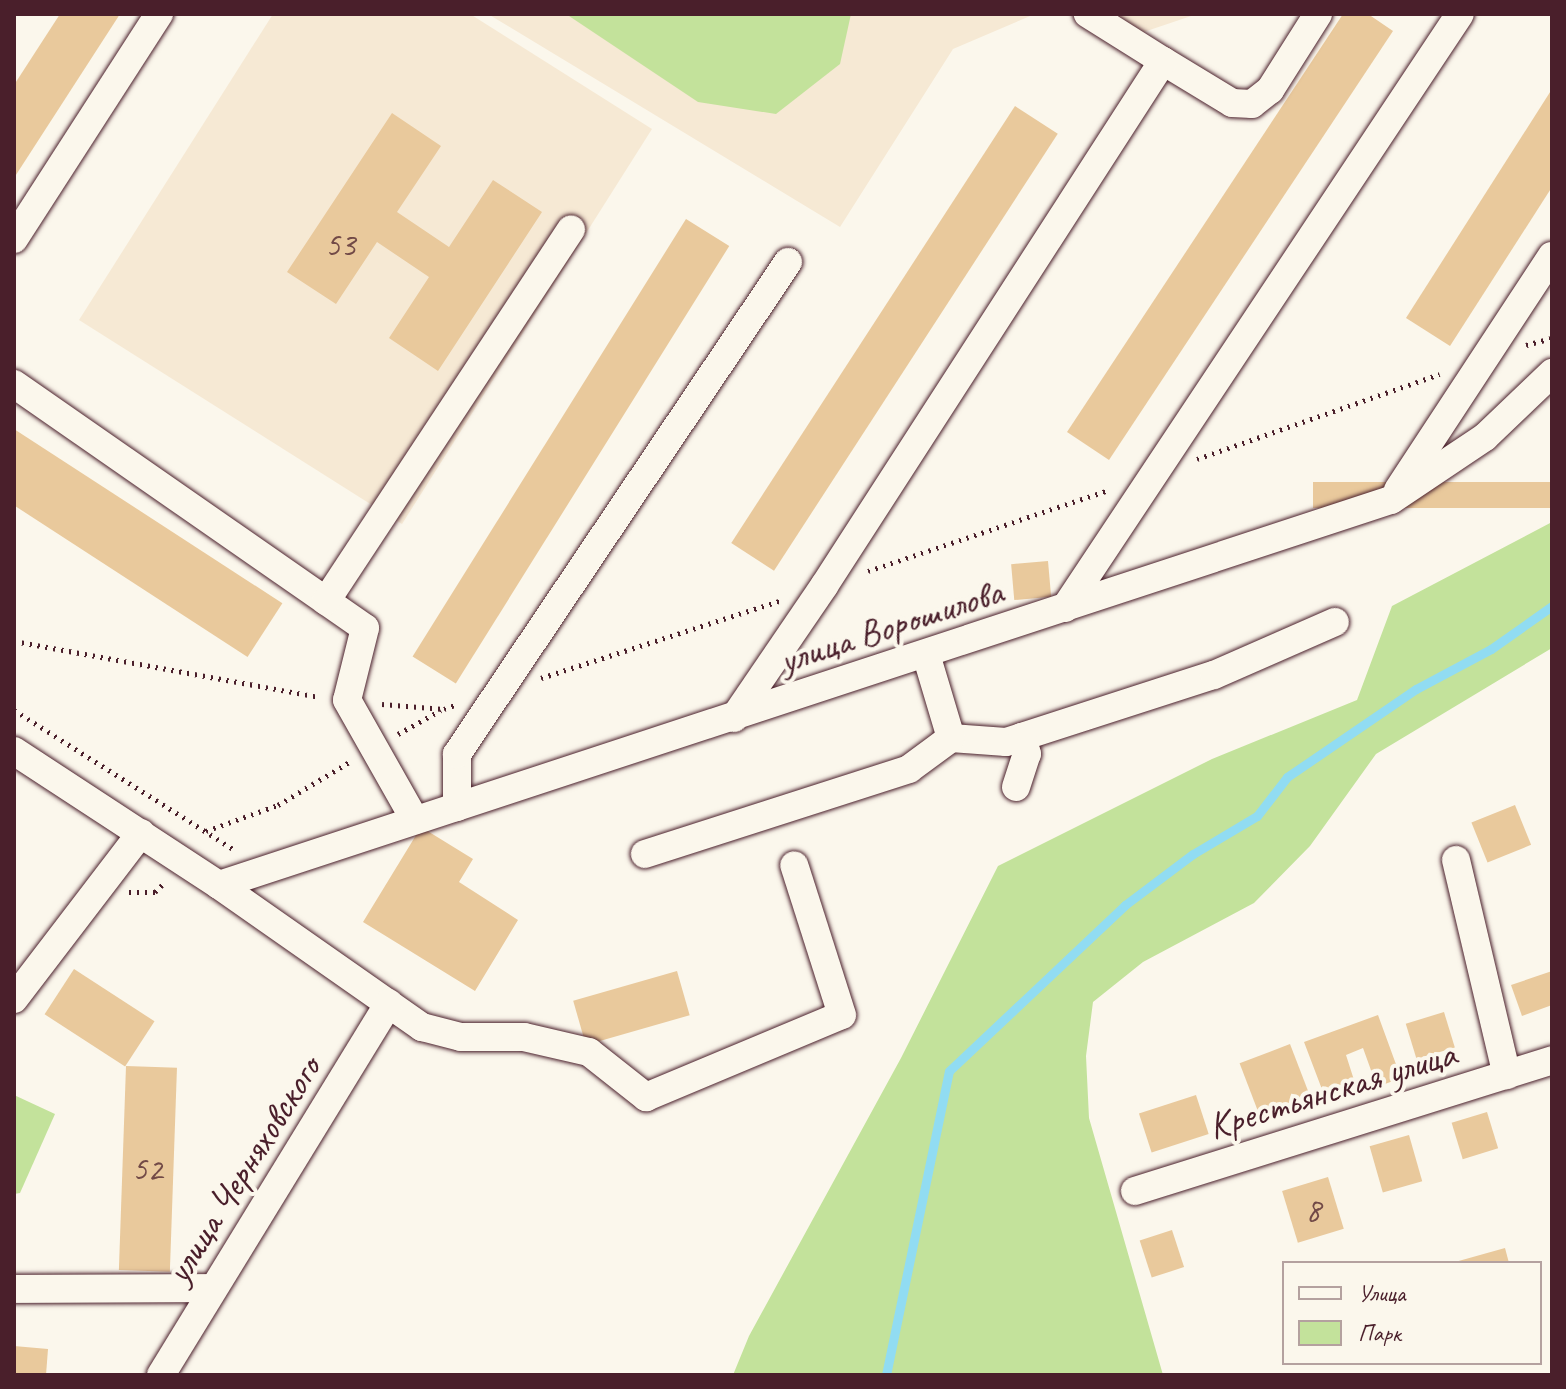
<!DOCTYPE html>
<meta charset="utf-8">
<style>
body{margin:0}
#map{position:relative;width:1566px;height:1389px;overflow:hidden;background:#fbf7ec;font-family:Caveat,sans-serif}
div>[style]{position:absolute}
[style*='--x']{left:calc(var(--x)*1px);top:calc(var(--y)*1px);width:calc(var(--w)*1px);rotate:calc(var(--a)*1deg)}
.built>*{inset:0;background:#f6e9d4}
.green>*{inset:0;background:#c3e29b}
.stream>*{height:9px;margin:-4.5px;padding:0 4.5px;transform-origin:4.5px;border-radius:4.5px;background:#91dcf2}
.building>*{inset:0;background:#e9c99c;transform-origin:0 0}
.path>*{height:5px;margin-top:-2.5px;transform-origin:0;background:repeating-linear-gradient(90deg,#4a1f2b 0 2px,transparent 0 8px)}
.roads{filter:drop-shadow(0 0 2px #4a1f2b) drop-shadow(0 0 2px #4a1f2b)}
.minor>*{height:28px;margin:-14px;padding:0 14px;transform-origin:14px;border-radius:14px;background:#fbf7ec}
span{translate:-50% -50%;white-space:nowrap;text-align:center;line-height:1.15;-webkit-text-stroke:8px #fbf7ec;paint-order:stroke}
.number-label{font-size:34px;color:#724a47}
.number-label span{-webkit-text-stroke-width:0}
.street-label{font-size:38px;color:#4a1f2b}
.frame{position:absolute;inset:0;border:16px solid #4a1f2b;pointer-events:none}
.legend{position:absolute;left:1282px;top:1261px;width:260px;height:104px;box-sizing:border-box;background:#fbf7ec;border:2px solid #b4a19f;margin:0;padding:10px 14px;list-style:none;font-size:24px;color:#4a1f2b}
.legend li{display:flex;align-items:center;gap:16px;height:40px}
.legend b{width:40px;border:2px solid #b4a19f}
</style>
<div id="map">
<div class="built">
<div style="clip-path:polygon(273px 14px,470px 14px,652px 129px,402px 524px,79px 320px)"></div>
<div style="clip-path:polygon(488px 14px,1035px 14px,953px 49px,840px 227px)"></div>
<div style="clip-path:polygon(1081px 14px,1197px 14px,1126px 38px)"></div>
</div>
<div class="green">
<div style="clip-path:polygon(566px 14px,851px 14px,840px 64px,776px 114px,698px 102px)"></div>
<div style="clip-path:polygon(1552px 522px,1552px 648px,1376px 754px,1310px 846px,1254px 903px,1143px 962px,1093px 1002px,1086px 1056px,1089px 1118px,1163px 1375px,733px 1375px,749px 1336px,901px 1058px,998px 866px,1212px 759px,1357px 700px,1392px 606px)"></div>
<div style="clip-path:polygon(14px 1095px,55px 1114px,20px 1193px,14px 1194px)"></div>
</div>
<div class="stream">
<div style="--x:886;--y:1375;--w:310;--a:-78.3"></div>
<div style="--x:949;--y:1071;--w:242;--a:-43.3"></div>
<div style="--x:1125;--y:905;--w:85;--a:-36.9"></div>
<div style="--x:1193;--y:854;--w:74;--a:-30.7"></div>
<div style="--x:1257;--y:816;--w:49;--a:-52.4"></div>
<div style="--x:1287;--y:777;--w:156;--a:-34.3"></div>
<div style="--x:1416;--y:689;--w:85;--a:-28.1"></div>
<div style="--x:1491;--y:649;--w:75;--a:-35.2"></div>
</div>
<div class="building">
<div style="clip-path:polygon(60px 14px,120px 14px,14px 178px,14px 85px)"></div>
<div style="clip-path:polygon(1343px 14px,1368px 14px,1393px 31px,1109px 460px,1067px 432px)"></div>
<div style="clip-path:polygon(1552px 89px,1552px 187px,1450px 346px,1406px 318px)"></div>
<div style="left:1015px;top:106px;width:51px;height:521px;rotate:33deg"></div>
<div style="clip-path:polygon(392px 113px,441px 146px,397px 212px,449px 247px,493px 180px,542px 212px,438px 371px,389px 338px,429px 277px,377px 242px,336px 304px,287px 272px)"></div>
<div style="left:686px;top:219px;width:51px;height:516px;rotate:32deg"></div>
<div style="left:14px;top:429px;width:320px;height:64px;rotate:33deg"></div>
<div style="left:1552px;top:482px;width:26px;height:239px;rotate:90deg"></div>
<div style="left:1048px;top:561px;width:36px;height:37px;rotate:85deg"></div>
<div style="left:1515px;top:805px;width:43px;height:47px;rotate:68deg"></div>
<div style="clip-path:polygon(421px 827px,473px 859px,459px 882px,518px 920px,475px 991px,363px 922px)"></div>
<div style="left:74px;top:969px;width:96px;height:54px;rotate:33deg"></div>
<div style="left:677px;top:971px;width:46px;height:108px;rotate:74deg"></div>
<div style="clip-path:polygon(1552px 971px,1552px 1005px,1522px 1016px,1511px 985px)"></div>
<div style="left:1444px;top:1012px;width:37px;height:40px;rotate:73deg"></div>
<div style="clip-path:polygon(1378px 1015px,1401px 1078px,1377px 1087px,1363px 1048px,1346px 1055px,1354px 1080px,1323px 1092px,1304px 1042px)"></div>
<div style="left:1290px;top:1044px;width:59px;height:54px;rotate:69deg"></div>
<div style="left:126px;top:1066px;width:51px;height:204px;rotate:2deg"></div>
<div style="left:1196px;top:1095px;width:41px;height:60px;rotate:72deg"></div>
<div style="left:1487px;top:1112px;width:38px;height:37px;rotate:73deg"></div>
<div style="left:1409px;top:1135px;width:48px;height:41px;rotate:74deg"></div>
<div style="left:1328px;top:1177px;width:54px;height:48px;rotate:73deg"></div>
<div style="left:1172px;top:1230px;width:39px;height:34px;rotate:72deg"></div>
<div style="clip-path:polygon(1505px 1248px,1509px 1263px,1455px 1263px,1455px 1262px)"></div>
<div style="clip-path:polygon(14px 1346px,48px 1349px,46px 1375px,14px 1375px)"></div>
</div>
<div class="path">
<div style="--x:1526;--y:345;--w:27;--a:-15"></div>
<div style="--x:1197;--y:459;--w:257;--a:-19.3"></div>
<div style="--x:868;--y:571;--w:253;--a:-18.6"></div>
<div style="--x:14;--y:641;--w:311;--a:10.4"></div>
<div style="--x:541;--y:678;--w:253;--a:-17.9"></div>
<div style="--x:382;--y:704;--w:62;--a:4.6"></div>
<div style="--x:444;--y:709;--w:12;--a:-20"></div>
<div style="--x:14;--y:710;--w:263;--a:32.4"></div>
<div style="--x:398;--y:734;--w:49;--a:-29.2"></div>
<div style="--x:206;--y:831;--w:77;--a:-19.9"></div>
<div style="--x:278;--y:805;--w:85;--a:-31.1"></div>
<div style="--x:129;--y:892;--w:26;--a:0"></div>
<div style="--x:155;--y:892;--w:16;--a:-45"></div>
</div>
<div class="roads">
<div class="minor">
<div style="--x:1163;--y:61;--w:81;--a:31.3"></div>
<div style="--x:1232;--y:103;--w:20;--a:3"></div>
<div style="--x:1252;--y:104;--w:23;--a:-38"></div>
<div style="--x:1270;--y:90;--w:90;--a:-57.7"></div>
<div style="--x:14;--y:239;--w:268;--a:-57.2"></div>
<div style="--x:14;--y:384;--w:427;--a:34.8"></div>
<div style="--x:365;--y:628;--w:74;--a:104"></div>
<div style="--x:347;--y:700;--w:138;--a:60.5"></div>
<div style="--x:1398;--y:490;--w:280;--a:-56.7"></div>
<div style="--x:326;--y:601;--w:445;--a:-56.6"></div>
<div style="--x:1065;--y:608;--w:713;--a:-56.38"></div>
<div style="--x:734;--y:718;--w:160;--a:-55.7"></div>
<div style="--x:824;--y:586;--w:625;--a:-57.15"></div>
<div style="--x:1163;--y:61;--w:89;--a:-147.9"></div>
<div style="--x:951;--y:738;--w:55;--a:4.2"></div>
<div style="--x:1006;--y:742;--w:219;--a:-17.9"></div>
<div style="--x:1214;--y:675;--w:132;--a:-23.7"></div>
<div style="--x:14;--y:751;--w:245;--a:33.2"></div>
<div style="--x:219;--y:885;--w:248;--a:35"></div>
<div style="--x:422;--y:1027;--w:40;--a:14.4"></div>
<div style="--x:461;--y:1037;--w:63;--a:0"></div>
<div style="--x:524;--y:1037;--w:67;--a:13"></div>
<div style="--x:589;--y:1052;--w:73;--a:38.3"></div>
<div style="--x:646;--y:1097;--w:212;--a:-22.7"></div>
<div style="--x:842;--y:1015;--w:157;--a:-107.7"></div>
<div style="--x:1016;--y:787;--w:35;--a:-72"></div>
<div style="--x:1027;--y:754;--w:18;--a:-106"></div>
<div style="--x:457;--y:807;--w:53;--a:-90"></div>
<div style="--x:457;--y:754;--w:593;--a:-56.07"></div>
<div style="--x:645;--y:854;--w:277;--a:-17.8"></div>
<div style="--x:909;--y:769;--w:52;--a:-36.4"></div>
<div style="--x:951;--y:738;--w:88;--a:-106.6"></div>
<div style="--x:1456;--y:860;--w:221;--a:76.7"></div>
<div style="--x:219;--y:885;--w:1234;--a:-18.19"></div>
<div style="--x:1391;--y:500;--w:113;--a:-33.8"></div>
<div style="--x:1485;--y:437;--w:93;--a:-43.7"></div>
<div style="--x:14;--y:999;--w:209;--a:-52.6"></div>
<div style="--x:1135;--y:1191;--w:437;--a:-17.4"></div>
<div style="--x:14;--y:1289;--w:199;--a:-0.3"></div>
<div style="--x:161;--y:1375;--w:436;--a:-58.5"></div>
</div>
</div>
<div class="number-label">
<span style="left:340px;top:245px">53</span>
<span style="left:147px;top:1169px">52</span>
<span style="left:1313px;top:1210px">8</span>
</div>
<div class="street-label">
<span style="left:891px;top:626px;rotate:-18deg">улица Ворошилова</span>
<span style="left:1332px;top:1090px;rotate:-17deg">Крестьянская улица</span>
<span style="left:243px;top:1170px;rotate:-58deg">улица Черняховского</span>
</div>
<div class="frame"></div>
<ul class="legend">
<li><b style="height:10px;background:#fbf7ec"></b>Улица</li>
<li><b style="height:22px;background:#c3e29b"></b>Парк</li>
</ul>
</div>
